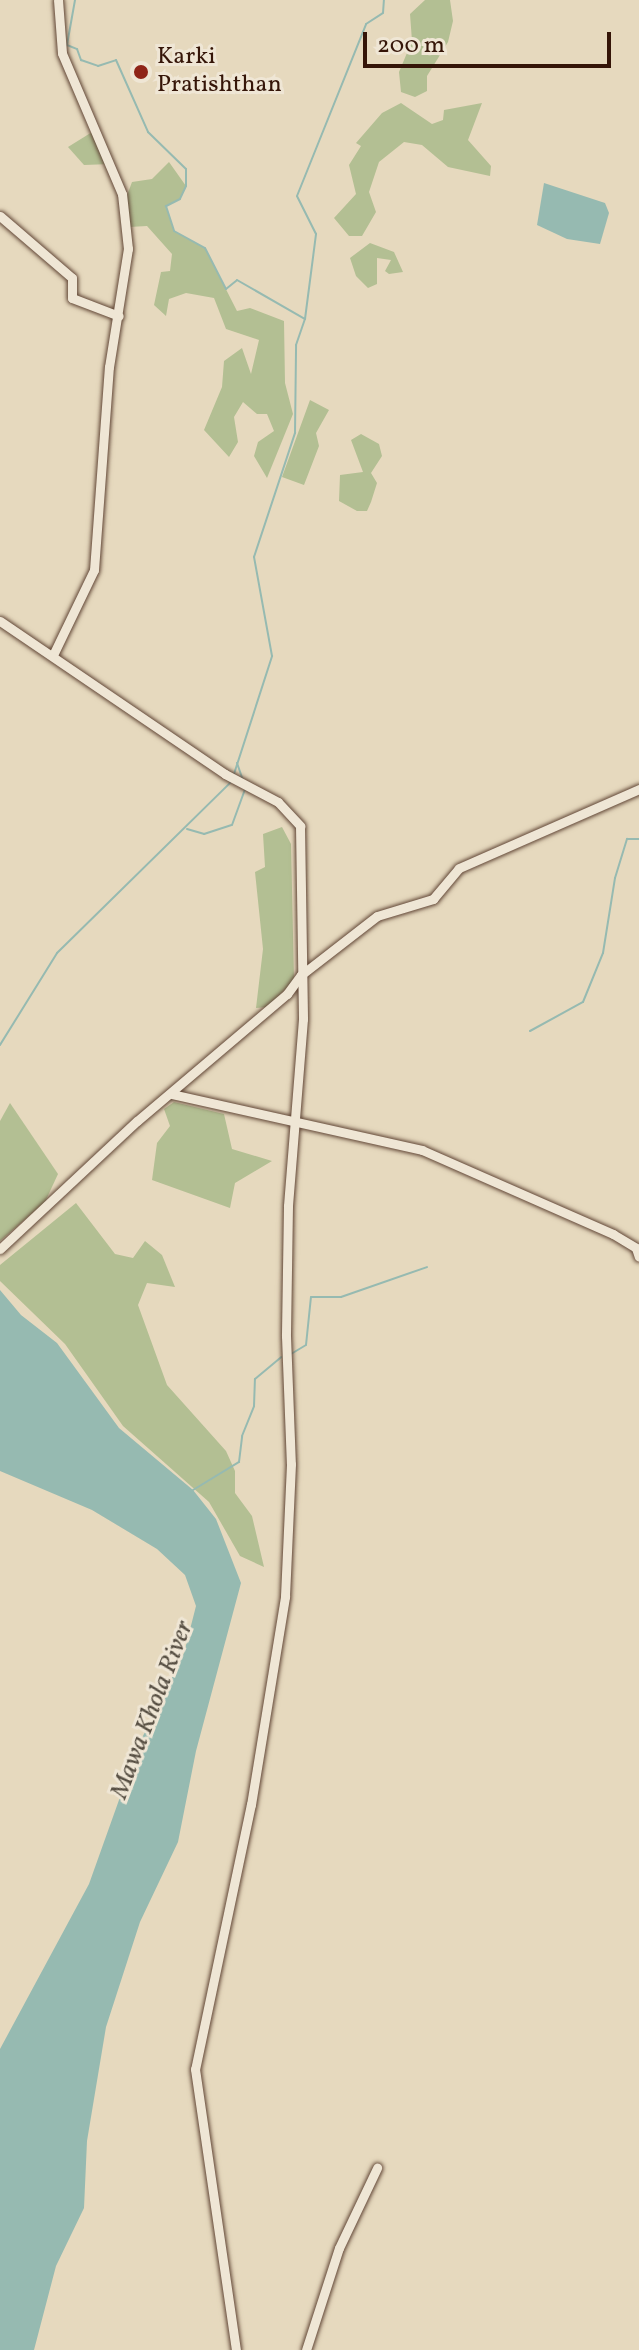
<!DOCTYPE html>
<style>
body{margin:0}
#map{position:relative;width:639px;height:2350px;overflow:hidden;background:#e6d9be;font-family:Vollkorn,serif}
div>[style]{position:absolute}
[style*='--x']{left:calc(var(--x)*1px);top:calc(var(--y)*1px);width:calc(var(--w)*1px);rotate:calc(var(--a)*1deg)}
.green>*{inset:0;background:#b3bf93}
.water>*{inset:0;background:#96bab1}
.stream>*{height:2px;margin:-1px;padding:0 1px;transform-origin:1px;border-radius:1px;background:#96bab1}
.roads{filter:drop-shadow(0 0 2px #614636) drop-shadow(0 0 2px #614636)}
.minor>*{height:9px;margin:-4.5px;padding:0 4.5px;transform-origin:4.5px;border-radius:4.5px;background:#efe6d5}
.dots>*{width:22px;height:22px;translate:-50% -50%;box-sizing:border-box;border:4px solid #efe6d5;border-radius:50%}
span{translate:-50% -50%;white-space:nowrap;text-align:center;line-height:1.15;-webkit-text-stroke:6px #efe6d5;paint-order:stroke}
.poi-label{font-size:24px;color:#351508}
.left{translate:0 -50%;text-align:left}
.water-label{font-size:26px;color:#574f43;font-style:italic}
.scale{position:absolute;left:363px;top:32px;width:248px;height:36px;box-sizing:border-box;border:4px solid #351508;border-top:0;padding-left:10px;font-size:24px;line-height:28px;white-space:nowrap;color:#351508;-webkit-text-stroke:6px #efe6d5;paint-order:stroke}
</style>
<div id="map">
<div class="green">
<div style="clip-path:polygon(425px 0,450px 0,453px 21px,448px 42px,427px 76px,427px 91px,415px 97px,401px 92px,399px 72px,412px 41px,410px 14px)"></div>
<div style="clip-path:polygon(401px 103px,432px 124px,443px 120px,444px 110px,482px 103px,468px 140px,491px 166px,490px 176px,448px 167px,422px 145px,404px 142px,379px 162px,369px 192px,376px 212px,362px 236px,349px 236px,334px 218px,356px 194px,349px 165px,361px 146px,356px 143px,382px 113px)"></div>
<div style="clip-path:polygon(97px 129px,111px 164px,84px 165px,68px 147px)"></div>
<div style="clip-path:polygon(169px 162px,186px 186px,180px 199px,166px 206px,174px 231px,205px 248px,237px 311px,250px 308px,284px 321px,285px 383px,293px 414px,267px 478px,254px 456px,258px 442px,274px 431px,267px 414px,257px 414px,243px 402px,234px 417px,238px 442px,229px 457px,204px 430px,222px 387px,224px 361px,242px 348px,251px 374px,259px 340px,226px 329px,214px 298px,186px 293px,169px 299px,166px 316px,154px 305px,161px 272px,170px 271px,172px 254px,147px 226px,129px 227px,125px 201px,132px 182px,152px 179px)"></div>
<div style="clip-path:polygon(370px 243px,394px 252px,403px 272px,389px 274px,385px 271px,391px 260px,377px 258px,377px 284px,368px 288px,356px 276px,350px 258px)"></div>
<div style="clip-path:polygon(310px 400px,329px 410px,316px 433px,319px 446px,304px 485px,282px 477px)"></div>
<div style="clip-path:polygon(361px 434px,379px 444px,382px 456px,371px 473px,377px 483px,371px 502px,367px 511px,357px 511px,339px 501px,340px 475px,363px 472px,351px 440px)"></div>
<div style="clip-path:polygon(282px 827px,291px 844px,294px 980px,268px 1007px,256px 1008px,263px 949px,255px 872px,265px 867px,263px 834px)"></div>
<div style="clip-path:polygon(174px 1102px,224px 1114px,232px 1149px,272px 1161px,235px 1183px,230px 1208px,152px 1180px,157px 1143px,170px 1126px,164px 1109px)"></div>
<div style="clip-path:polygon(10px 1103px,58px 1174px,45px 1202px,0 1241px,0 1121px)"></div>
<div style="clip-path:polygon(76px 1203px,115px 1254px,133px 1258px,145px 1241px,162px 1255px,175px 1287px,147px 1283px,138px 1305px,167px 1385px,226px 1451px,235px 1471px,235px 1493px,252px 1516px,264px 1567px,240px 1556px,209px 1502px,123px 1426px,65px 1344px,0 1281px,0 1265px)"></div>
</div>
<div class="water">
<div style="clip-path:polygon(544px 183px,605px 203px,609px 213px,600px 244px,567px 239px,537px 225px)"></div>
<div style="clip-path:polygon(0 1290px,21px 1315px,57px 1343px,119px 1428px,193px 1490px,216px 1519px,241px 1583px,196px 1751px,178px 1842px,140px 1922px,106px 2027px,87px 2141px,84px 2208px,56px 2266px,34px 2350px,0 2350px,0 2049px,89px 1884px,139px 1744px,184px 1653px,196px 1606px,185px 1575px,157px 1549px,92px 1510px,0 1471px)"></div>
</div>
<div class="stream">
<div style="--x:75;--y:0;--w:46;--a:100.1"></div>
<div style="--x:67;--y:45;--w:11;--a:22"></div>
<div style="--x:77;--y:49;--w:12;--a:70"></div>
<div style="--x:81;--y:60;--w:18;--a:19"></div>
<div style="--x:98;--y:66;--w:19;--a:-18"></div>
<div style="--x:116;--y:60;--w:79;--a:66"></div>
<div style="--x:148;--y:132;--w:53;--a:44.2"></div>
<div style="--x:186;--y:169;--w:17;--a:90"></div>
<div style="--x:186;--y:186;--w:14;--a:115"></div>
<div style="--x:180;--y:199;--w:16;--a:153"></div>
<div style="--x:166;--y:206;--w:26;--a:72"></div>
<div style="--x:174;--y:231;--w:35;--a:29"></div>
<div style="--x:205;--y:248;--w:46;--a:62.9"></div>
<div style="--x:226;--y:289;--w:14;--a:-39"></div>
<div style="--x:237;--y:280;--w:78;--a:29.8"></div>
<div style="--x:237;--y:763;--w:18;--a:71"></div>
<div style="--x:234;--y:774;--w:124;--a:-72.1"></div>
<div style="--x:272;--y:656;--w:101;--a:-100.3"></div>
<div style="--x:254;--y:557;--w:131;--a:-71.7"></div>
<div style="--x:295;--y:433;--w:88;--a:-89.3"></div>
<div style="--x:296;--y:345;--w:28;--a:-71"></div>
<div style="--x:305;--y:319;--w:86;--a:-82.6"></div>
<div style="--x:316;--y:234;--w:42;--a:-116.6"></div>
<div style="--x:297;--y:196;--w:185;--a:-68.1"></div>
<div style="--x:366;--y:24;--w:20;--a:-33"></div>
<div style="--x:383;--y:13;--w:13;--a:-86"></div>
<div style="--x:187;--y:829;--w:18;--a:16"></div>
<div style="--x:204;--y:834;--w:29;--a:-18"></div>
<div style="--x:232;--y:825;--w:37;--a:-70"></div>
<div style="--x:530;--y:1031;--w:60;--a:-28.7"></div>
<div style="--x:583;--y:1002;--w:53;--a:-67.8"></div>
<div style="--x:603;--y:953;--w:76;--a:-80.9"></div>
<div style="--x:615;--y:878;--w:41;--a:-72.9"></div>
<div style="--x:627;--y:839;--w:12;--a:0"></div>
<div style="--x:0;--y:1045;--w:108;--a:-58.2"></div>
<div style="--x:57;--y:953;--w:247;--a:-44.5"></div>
<div style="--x:291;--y:1354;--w:17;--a:-31"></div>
<div style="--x:306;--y:1345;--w:48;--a:-84.1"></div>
<div style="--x:311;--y:1297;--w:30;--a:0"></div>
<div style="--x:341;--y:1297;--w:91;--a:-19.2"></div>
<div style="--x:193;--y:1490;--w:54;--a:-31.3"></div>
<div style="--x:239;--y:1462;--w:26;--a:-83"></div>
<div style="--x:242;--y:1436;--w:32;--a:-68"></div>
<div style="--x:254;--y:1406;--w:27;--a:-88"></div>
<div style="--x:255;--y:1379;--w:34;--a:-40"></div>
</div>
<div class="roads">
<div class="minor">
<div style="--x:0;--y:216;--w:95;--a:40.7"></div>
<div style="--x:72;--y:278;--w:20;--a:90"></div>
<div style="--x:72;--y:298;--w:50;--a:21"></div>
<div style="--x:0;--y:621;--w:272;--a:34.2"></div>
<div style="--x:225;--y:774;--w:60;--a:27.8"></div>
<div style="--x:278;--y:802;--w:33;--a:47"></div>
<div style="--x:300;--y:826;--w:193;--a:89.1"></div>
<div style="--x:303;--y:1019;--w:188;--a:94.6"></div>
<div style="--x:288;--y:1206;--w:130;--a:90.9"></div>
<div style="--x:286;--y:1336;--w:128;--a:87.8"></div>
<div style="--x:291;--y:1464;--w:133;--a:92.6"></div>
<div style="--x:285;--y:1597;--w:210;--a:99.3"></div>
<div style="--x:251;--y:1804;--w:271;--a:101.9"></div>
<div style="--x:195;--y:2069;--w:284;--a:81.7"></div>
<div style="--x:54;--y:653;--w:92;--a:-64.3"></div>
<div style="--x:94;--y:570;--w:204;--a:-85.8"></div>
<div style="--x:109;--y:367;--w:120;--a:-80.9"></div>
<div style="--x:128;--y:249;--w:55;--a:-96.2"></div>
<div style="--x:122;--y:194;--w:153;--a:-113.1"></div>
<div style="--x:62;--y:53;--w:53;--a:-94.3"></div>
<div style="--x:172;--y:1094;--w:256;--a:12.6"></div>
<div style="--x:422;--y:1150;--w:209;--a:23.7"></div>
<div style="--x:613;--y:1234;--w:27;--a:31"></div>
<div style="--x:636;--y:1248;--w:9;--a:72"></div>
<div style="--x:0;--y:1249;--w:187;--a:-43.1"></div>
<div style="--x:137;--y:1121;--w:197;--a:-40.3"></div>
<div style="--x:287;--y:994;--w:24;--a:-54"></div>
<div style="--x:301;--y:975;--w:96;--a:-37.8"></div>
<div style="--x:377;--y:916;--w:59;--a:-16.9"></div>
<div style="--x:433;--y:899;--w:40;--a:-50"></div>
<div style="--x:459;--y:868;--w:197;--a:-23.7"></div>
<div style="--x:306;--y:2350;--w:107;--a:-72.1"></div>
<div style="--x:339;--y:2248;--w:89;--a:-64.6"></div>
</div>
</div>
<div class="dots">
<div style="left:141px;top:72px;background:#8f2418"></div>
</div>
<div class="poi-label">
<span class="left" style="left:157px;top:72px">Karki<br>Pratishthan</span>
</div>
<div class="water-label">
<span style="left:153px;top:1710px;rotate:-69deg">Mawa Khola River</span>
</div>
<div class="scale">200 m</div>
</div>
